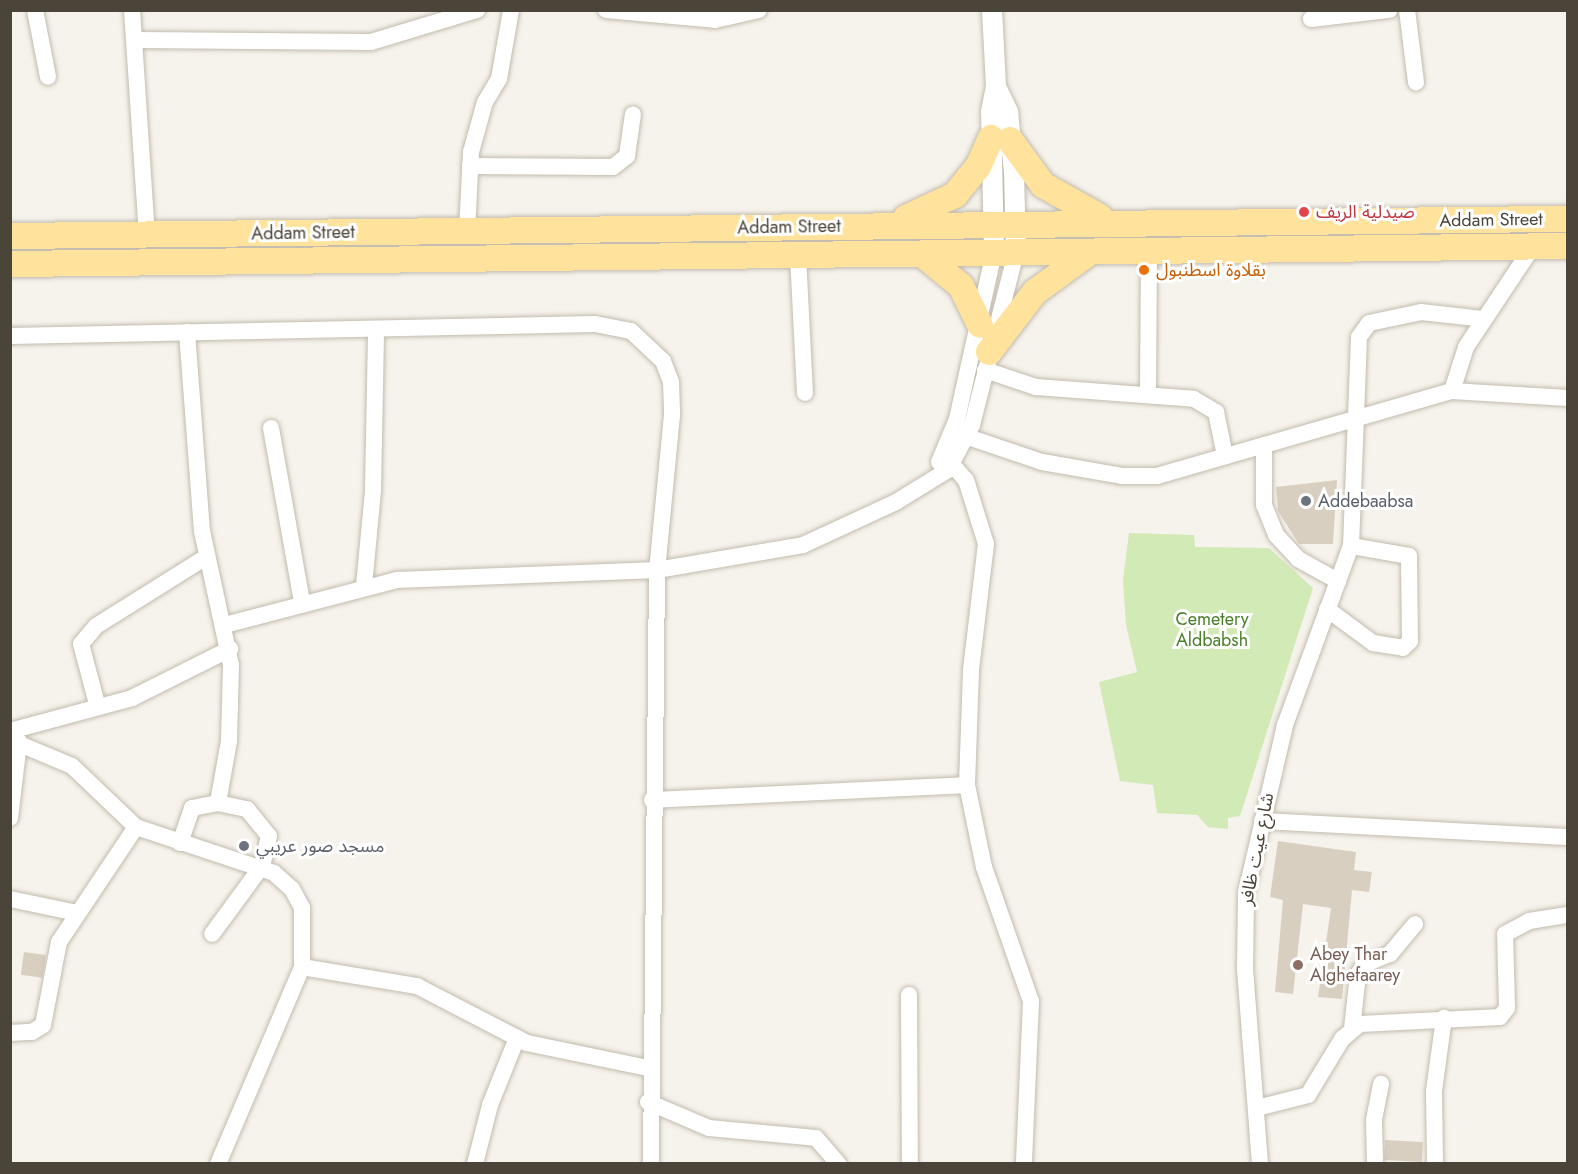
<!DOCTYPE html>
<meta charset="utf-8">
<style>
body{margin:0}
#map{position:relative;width:1578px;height:1174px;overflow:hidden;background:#f6f3ec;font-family:Jost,"Noto Sans Arabic",sans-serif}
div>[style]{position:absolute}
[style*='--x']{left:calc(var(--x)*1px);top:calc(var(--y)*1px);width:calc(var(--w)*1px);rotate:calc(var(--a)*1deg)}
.green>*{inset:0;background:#d2eab5}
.building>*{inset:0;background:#d8cfc1;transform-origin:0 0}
.roads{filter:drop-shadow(0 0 2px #c2bbae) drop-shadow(0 0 2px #c2bbae)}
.minor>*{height:16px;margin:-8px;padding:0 8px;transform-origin:8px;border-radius:8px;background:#fff}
.tertiary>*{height:20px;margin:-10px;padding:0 10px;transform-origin:10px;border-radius:10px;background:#fff}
.primary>*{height:26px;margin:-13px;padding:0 13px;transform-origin:13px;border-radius:13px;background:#ffe39c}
.dots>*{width:16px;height:16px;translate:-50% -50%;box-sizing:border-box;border:3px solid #fff;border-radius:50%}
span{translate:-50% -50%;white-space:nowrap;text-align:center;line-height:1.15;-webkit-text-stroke:6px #fff;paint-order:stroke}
.health-label{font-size:18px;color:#be3a42}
.left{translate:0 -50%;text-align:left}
.street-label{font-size:18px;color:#4b4439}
.food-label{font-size:18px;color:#c56008}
.worship-label{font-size:18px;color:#5b616d}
.park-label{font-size:18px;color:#4a7f2a}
.education-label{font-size:18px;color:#785e54}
.frame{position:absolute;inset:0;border:12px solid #4b4439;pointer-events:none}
</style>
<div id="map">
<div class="green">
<div style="clip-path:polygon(1129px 533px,1194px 535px,1195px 547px,1269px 548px,1313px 588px,1240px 816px,1228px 818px,1228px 829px,1208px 827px,1197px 815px,1157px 813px,1153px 785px,1120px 781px,1099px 682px,1137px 672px,1126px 625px,1123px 580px)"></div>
</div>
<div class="building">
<div style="clip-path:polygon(1337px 480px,1333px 544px,1299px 544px,1278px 511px,1276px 487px)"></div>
<div style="clip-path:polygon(1278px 841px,1356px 852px,1354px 870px,1372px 872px,1369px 892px,1352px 890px,1342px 999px,1318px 997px,1331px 908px,1303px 904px,1293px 994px,1275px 992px,1283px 900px,1270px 897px)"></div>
<div style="left:24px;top:952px;width:22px;height:23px;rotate:8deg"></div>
<div style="left:1423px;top:1142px;width:20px;height:38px;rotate:93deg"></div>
</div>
<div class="roads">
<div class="minor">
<div style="--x:35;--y:10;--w:68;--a:79"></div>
<div style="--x:132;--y:10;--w:225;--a:86.2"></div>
<div style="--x:606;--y:10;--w:109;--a:5.2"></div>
<div style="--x:715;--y:20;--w:45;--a:-12.8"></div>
<div style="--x:1407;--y:10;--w:73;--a:82.9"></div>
<div style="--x:1311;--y:19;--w:79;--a:-6.6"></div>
<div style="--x:137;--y:40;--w:234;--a:0.5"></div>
<div style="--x:371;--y:42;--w:111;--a:-16.8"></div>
<div style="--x:470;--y:166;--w:143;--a:0.4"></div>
<div style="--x:613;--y:167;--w:18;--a:-38"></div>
<div style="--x:627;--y:156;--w:42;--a:-81.9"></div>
<div style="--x:467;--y:231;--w:79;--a:-87.1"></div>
<div style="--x:471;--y:152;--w:52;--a:-74.4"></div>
<div style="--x:485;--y:102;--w:27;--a:-59"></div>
<div style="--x:499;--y:79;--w:70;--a:-80.1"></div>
<div style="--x:798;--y:255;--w:138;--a:87.1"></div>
<div style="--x:187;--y:332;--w:200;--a:85.7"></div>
<div style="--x:202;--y:531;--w:137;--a:77.8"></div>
<div style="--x:231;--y:665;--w:76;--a:91.5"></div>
<div style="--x:229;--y:741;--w:63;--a:100.1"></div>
<div style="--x:218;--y:803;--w:30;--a:12"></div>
<div style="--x:247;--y:809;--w:35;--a:51"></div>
<div style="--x:269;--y:836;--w:31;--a:103"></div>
<div style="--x:262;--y:866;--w:84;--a:126.3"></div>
<div style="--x:10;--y:336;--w:585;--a:-1.18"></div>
<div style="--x:595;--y:324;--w:37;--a:11"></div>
<div style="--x:631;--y:331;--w:44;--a:43.2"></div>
<div style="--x:663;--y:361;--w:22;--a:69"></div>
<div style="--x:671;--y:382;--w:33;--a:88"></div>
<div style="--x:672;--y:415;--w:156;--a:95.5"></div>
<div style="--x:657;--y:570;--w:260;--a:177.8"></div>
<div style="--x:397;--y:580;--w:179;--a:165.4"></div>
<div style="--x:985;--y:370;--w:54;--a:18.4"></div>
<div style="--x:1036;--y:387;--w:158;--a:4.3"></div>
<div style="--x:1194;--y:399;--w:26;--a:31"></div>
<div style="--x:1216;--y:412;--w:45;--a:78.4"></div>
<div style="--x:1452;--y:391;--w:46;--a:-72.3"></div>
<div style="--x:1466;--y:347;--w:121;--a:-56.4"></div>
<div style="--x:1148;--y:392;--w:141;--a:-89.6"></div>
<div style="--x:271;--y:428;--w:177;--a:79.9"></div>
<div style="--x:968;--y:437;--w:78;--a:18.7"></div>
<div style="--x:1042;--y:462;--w:81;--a:9.9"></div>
<div style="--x:1122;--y:476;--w:35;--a:0"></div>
<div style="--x:1157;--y:476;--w:307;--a:-16.1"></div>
<div style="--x:1452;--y:391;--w:116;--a:3.5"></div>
<div style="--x:1264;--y:445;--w:60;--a:90"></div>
<div style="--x:1264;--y:505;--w:32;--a:68"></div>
<div style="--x:1276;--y:535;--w:33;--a:47"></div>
<div style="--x:1298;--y:559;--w:46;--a:28.8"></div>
<div style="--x:944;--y:455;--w:33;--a:49"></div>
<div style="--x:966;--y:480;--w:67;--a:72.6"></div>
<div style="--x:986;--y:544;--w:127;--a:96.8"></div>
<div style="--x:971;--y:670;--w:115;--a:92"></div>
<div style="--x:967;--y:785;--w:84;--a:78.3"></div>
<div style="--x:984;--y:867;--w:142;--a:70.7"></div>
<div style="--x:1031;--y:1001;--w:163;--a:92.5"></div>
<div style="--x:939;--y:462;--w:47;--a:-67.3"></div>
<div style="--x:957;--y:419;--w:171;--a:-77.5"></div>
<div style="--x:364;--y:586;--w:96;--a:-84.6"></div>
<div style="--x:373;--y:490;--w:161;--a:-88.9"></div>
<div style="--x:1327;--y:609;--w:57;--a:36.5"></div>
<div style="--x:1373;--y:643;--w:30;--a:9"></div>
<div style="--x:1403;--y:648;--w:10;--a:-45"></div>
<div style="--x:1410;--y:641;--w:85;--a:-90.7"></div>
<div style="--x:1409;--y:556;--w:59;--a:-170.2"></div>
<div style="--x:97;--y:704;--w:62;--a:-104.9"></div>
<div style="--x:81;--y:644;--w:23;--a:-50"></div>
<div style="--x:96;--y:626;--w:130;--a:-32.1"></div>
<div style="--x:10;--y:731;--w:126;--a:-15.1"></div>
<div style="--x:132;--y:698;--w:110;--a:-26.6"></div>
<div style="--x:10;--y:740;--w:67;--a:22.8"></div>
<div style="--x:72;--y:766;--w:88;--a:43.6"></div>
<div style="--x:136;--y:827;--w:145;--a:18.4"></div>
<div style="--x:274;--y:873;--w:24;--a:42"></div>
<div style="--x:292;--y:889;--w:21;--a:62"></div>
<div style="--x:302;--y:908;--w:59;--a:90"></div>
<div style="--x:652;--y:800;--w:315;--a:-2.7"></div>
<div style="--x:10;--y:818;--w:77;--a:-83.2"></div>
<div style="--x:1262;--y:821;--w:306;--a:3"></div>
<div style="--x:180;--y:843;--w:37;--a:-71"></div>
<div style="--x:192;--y:808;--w:26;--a:-11"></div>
<div style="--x:10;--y:899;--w:68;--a:11.8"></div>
<div style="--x:909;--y:995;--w:169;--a:89.7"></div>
<div style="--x:1352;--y:1029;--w:55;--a:-83.8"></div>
<div style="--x:1358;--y:974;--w:12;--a:-55"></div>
<div style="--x:1365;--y:964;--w:27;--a:-22"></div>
<div style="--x:1390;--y:954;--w:39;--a:-50"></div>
<div style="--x:10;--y:1033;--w:22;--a:-3"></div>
<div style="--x:32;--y:1032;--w:13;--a:-32"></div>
<div style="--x:43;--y:1025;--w:85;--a:-79.1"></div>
<div style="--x:59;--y:942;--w:138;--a:-56.2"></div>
<div style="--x:648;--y:1102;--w:66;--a:23.1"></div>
<div style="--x:709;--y:1128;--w:107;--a:5.3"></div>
<div style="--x:816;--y:1138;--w:35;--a:49"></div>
<div style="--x:1257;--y:1108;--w:53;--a:-14.3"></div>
<div style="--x:1308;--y:1095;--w:66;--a:-58.7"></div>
<div style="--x:1342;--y:1039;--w:23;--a:-40"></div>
<div style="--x:1360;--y:1024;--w:140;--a:-2.9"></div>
<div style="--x:1500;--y:1017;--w:11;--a:-52"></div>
<div style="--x:1507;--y:1008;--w:74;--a:-91.5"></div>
<div style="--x:1505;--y:934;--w:27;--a:-28"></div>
<div style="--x:1529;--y:921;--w:39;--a:-9"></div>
<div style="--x:218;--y:1164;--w:214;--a:-66.9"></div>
<div style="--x:302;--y:967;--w:117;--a:9.4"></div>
<div style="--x:417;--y:986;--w:124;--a:27.4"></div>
<div style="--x:527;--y:1043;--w:124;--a:11.7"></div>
<div style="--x:475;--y:1164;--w:61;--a:-75.7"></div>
<div style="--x:490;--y:1105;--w:72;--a:-68.1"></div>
<div style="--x:651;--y:1164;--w:594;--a:-89.42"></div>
<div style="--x:657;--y:570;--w:148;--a:-9.7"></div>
<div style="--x:803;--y:545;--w:102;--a:-24.8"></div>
<div style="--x:896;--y:502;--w:61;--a:-31.6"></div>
<div style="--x:948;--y:470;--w:51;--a:-61.9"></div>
<div style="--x:972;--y:425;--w:178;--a:-75.7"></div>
<div style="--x:1260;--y:1164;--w:196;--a:-94.4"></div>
<div style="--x:1245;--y:969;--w:76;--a:-89.2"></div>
<div style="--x:1246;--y:893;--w:172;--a:-76.9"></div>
<div style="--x:1285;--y:725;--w:191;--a:-69.8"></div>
<div style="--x:1351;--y:546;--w:209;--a:-87.8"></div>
<div style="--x:1359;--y:337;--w:17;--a:-54"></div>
<div style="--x:1369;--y:323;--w:53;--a:-11.9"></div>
<div style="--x:1421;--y:312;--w:62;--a:6.4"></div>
<div style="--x:1375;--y:1164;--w:44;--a:-91.3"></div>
<div style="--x:1374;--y:1120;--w:37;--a:-79"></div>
<div style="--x:1435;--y:1164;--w:73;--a:-90.8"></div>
<div style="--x:1434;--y:1091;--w:74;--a:-82.2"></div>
</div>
<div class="tertiary">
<div style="--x:992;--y:10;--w:77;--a:87"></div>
<div style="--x:996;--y:87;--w:28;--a:64"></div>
<div style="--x:1008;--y:112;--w:60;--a:84.3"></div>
<div style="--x:1014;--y:172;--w:81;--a:88.6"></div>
<div style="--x:994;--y:252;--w:140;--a:-91.2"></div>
<div style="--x:991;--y:112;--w:25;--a:-79"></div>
</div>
<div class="primary">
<div style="--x:1010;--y:140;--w:56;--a:53.7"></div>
<div style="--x:1043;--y:185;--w:65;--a:29.3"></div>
<div style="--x:906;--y:218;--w:54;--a:-25.1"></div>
<div style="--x:955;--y:195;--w:36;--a:-51"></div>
<div style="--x:978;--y:167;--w:32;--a:-66"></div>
<div style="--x:10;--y:236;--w:1558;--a:-0.63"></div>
<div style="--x:922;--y:254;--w:50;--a:39.4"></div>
<div style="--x:961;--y:286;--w:43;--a:64"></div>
<div style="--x:10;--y:264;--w:1558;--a:-0.66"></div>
<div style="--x:989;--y:352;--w:76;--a:-52.5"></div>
<div style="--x:1035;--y:292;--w:68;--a:-36"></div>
</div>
</div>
<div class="dots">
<div style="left:1304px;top:212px;background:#e0444e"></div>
<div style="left:1144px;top:270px;background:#e8710a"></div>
<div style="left:1306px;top:501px;background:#6b7280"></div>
<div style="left:244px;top:846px;background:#6b7280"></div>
<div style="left:1298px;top:965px;background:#8d6e63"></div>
</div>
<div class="health-label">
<span class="left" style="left:1316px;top:212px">صيدلية الريف</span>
</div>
<div class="street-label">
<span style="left:1491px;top:220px;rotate:-1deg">Addam Street</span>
<span style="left:789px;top:227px;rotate:-1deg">Addam Street</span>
<span style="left:303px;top:233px;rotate:-1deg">Addam Street</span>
<span style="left:1257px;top:849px;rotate:-79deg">شارع عيت ظافر</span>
</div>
<div class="food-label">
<span class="left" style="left:1156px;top:270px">بقلاوة اسطنبول</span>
</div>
<div class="worship-label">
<span class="left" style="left:1318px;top:501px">Addebaabsa</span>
<span class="left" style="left:256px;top:846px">مسجد صور عريبي</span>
</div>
<div class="park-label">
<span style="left:1212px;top:630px">Cemetery<br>Aldbabsh</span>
</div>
<div class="education-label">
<span class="left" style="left:1310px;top:965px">Abey Thar<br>Alghefaarey</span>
</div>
<div class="frame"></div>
</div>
